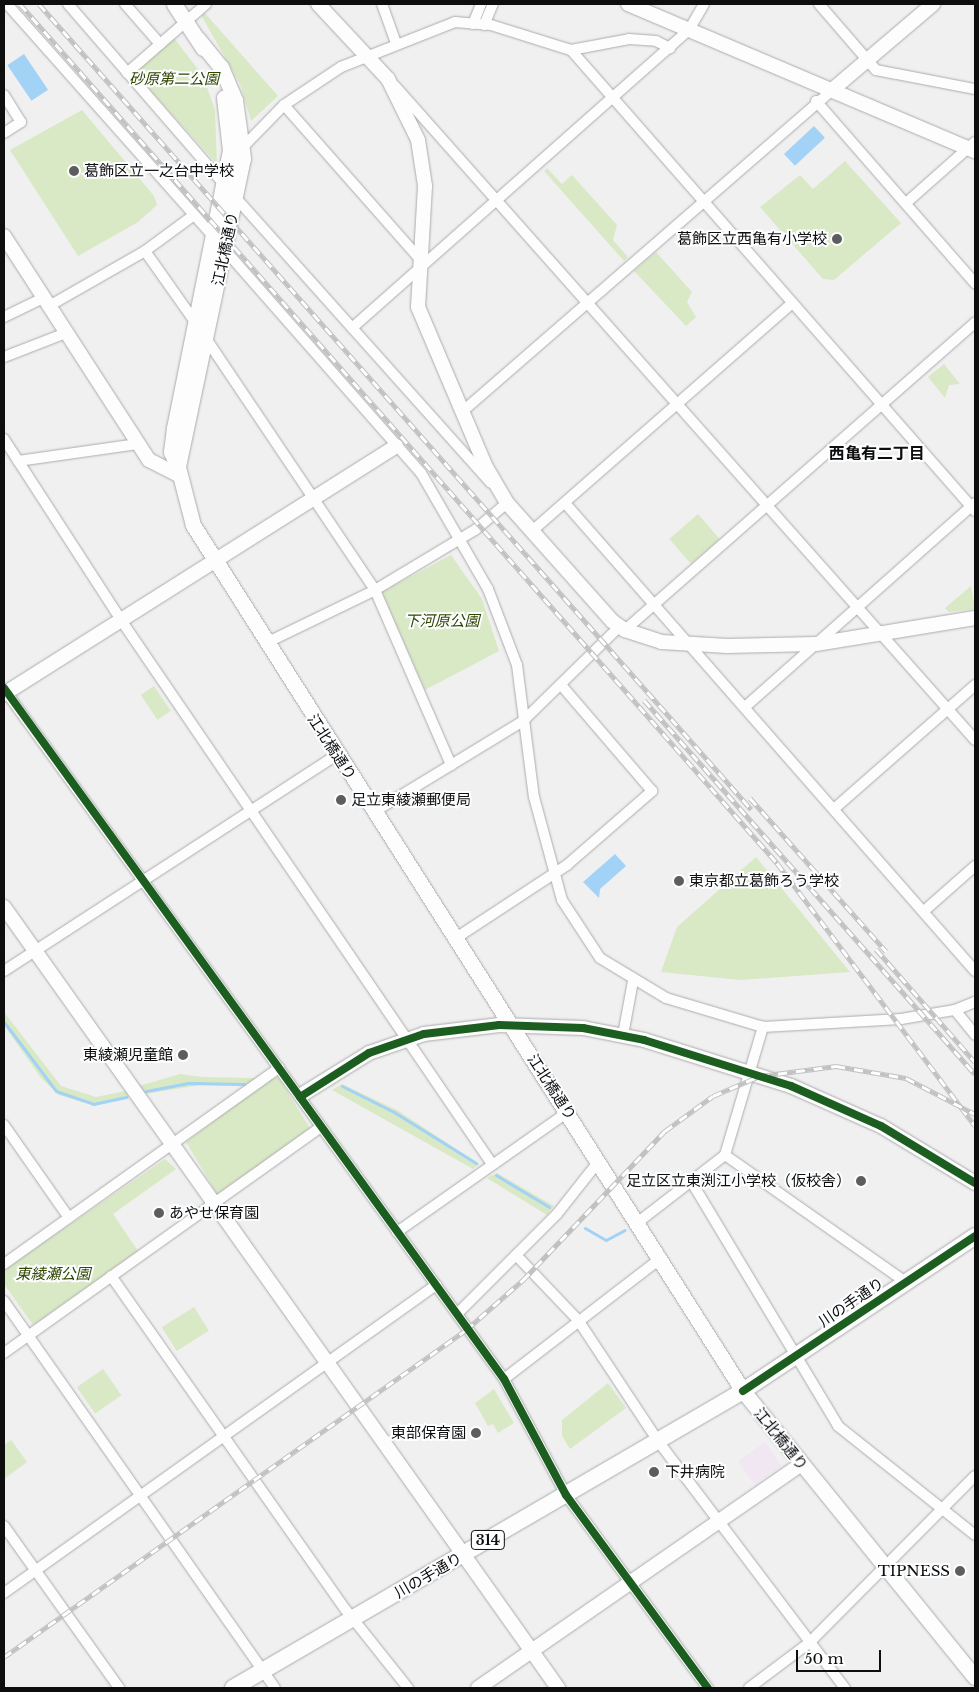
<!DOCTYPE html>
<meta charset="utf-8">
<style>
body{margin:0}
#map{position:relative;width:979px;height:1692px;overflow:hidden;background:#f0f0f1;font-family:"Libre Baskerville","Noto Sans JP",serif}
div>[style]{position:absolute}
[style*='--x']{left:calc(var(--x)*1px);top:calc(var(--y)*1px);width:calc(var(--w)*1px);rotate:calc(var(--a)*1deg)}
.industrial>*{inset:0;background:#f1e7f2;transform-origin:0 0}
.green>*{inset:0;background:#d9e8c5;transform-origin:0 0}
.water>*{inset:0;background:#a2d2f5;transform-origin:0 0}
.stream>*{height:3px;margin:-1.5px;padding:0 1.5px;transform-origin:1.5px;border-radius:1.5px;background:#a2d2f5}
.roads{filter:drop-shadow(0 0 1px #ababac) drop-shadow(0 0 1px #ababac)}
.minor>*{height:10px;margin:-5px;padding:0 5px;transform-origin:5px;border-radius:5px;background:#fdfdfd}
.tertiary>*{height:14px;margin:-7px;padding:0 7px;transform-origin:7px;border-radius:7px;background:#fdfdfd}
.secondary>*{height:15px;margin:-7.5px;padding:0 7.5px;transform-origin:7.5px;border-radius:7.5px;background:#fdfdfd}
.primary>*{height:16px;margin:-8px;padding:0 8px;transform-origin:8px;border-radius:8px;background:#fdfdfd}
.rail>*{height:5px;margin-top:-2.5px;transform-origin:0;background:repeating-linear-gradient(90deg,#fdfeff 0 9px,#c1c1c1 0 18px);box-sizing:border-box;border-block:1px solid #c1c1c1}
.cycleway>*{height:8px;margin:-4px;padding:0 4px;transform-origin:4px;border-radius:4px;background:#1b5e20}
.dots>*{width:14px;height:14px;translate:-50% -50%;box-sizing:border-box;border:2px solid #fdfeff;border-radius:50%}
span{translate:-50% -50%;white-space:nowrap;text-align:center;line-height:1.15;-webkit-text-stroke:4px #fdfeff;paint-order:stroke}
.shield-label span{padding:1px 4px;background:#fdfeff;border:1px solid;border-radius:4px;-webkit-text-stroke-width:0}
.shield-label{font-size:14px;color:#0e0e0e;font-weight:700}
.park-label{font-size:15px;color:#2f4500;font-style:italic}
.poi-label{font-size:15px;color:#0e0e0e}
.left{translate:0 -50%;text-align:left}
.right{translate:-100% -50%;text-align:right}
.street-label{font-size:15px;color:#0e0e0e}
.neighbourhood-label{font-size:16px;color:#0e0e0e;font-weight:700}
.frame{position:absolute;inset:0;border:5px solid #0e0e0e;pointer-events:none}
.scale{position:absolute;left:796px;top:1650px;width:85px;height:22px;box-sizing:border-box;border:2px solid #0e0e0e;border-top:0;padding-left:6px;font-size:15px;line-height:18px;white-space:nowrap;color:#0e0e0e;-webkit-text-stroke:4px #fdfeff;paint-order:stroke}
</style>
<div id="map">
<div class="industrial">
<div style="left:765px;top:1442px;width:29px;height:33px;rotate:55deg"></div>
</div>
<div class="green">
<div style="clip-path:polygon(204px 12px,278px 96px,251px 121px,240px 84px,201px 15px)"></div>
<div style="clip-path:polygon(174px 38px,203px 76px,215px 110px,217px 164px,135px 73px)"></div>
<div style="clip-path:polygon(82px 110px,154px 196px,157px 205px,138px 222px,78px 256px,10px 150px)"></div>
<div style="clip-path:polygon(845px 161px,901px 223px,834px 280px,823px 279px,760px 207px,800px 175px,813px 189px)"></div>
<div style="clip-path:polygon(547px 168px,562px 184px,572px 175px,617px 225px,613px 240px,628px 257px,624px 261px,544px 171px)"></div>
<div style="clip-path:polygon(656px 252px,692px 292px,687px 302px,696px 317px,686px 326px,634px 271px)"></div>
<div style="clip-path:polygon(944px 364px,960px 384px,949px 385px,945px 398px,928px 377px)"></div>
<div style="left:698px;top:514px;width:33px;height:38px;rotate:49deg"></div>
<div style="clip-path:polygon(451px 555px,482px 599px,499px 651px,425px 690px,382px 592px)"></div>
<div style="clip-path:polygon(971px 586px,975px 609px,949px 612px,945px 608px)"></div>
<div style="left:154px;top:686px;width:30px;height:16px;rotate:56deg"></div>
<div style="clip-path:polygon(756px 857px,850px 972px,740px 980px,661px 972px,677px 927px)"></div>
<div style="clip-path:polygon(4px 1012px,61px 1086px,96px 1097px,125px 1091px,129px 1097px,95px 1106px,59px 1095px,41px 1078px,4px 1025px)"></div>
<div style="clip-path:polygon(180px 1074px,202px 1077px,258px 1078px,246px 1086px,200px 1085px,145px 1094px,139px 1086px)"></div>
<div style="clip-path:polygon(273px 1077px,279px 1078px,311px 1130px,217px 1194px,186px 1142px)"></div>
<div style="clip-path:polygon(342px 1084px,397px 1110px,479px 1164px,473px 1169px,332px 1090px)"></div>
<div style="clip-path:polygon(165px 1159px,176px 1169px,113px 1214px,138px 1251px,33px 1325px,4px 1284px,4px 1270px)"></div>
<div style="clip-path:polygon(497px 1173px,554px 1206px,547px 1215px,487px 1178px)"></div>
<div style="left:194px;top:1307px;width:28px;height:38px;rotate:58deg"></div>
<div style="left:103px;top:1369px;width:32px;height:32px;rotate:55deg"></div>
<div style="clip-path:polygon(608px 1383px,626px 1408px,570px 1449px,562px 1436px,562px 1420px)"></div>
<div style="clip-path:polygon(494px 1389px,514px 1423px,498px 1433px,493px 1424px,488px 1426px,475px 1403px)"></div>
<div style="clip-path:polygon(11px 1440px,27px 1462px,4px 1479px,4px 1445px)"></div>
</div>
<div class="water">
<div style="left:24px;top:54px;width:43px;height:20px;rotate:56deg"></div>
<div style="left:814px;top:126px;width:16px;height:41px;rotate:47deg"></div>
<div style="clip-path:polygon(615px 854px,626px 866px,600px 889px,599px 898px,583px 882px)"></div>
</div>
<div class="stream">
<div style="--x:4;--y:1022;--w:86;--a:53"></div>
<div style="--x:56;--y:1091;--w:39;--a:19"></div>
<div style="--x:93;--y:1104;--w:34;--a:-12"></div>
<div style="--x:342;--y:1086;--w:58;--a:26.6"></div>
<div style="--x:394;--y:1112;--w:97;--a:31.9"></div>
<div style="--x:146;--y:1091;--w:43;--a:-10.8"></div>
<div style="--x:188;--y:1083;--w:56;--a:1"></div>
<div style="--x:496;--y:1175;--w:62;--a:31.1"></div>
<div style="--x:585;--y:1228;--w:24;--a:30"></div>
<div style="--x:606;--y:1240;--w:21;--a:-28"></div>
</div>
<div class="roads">
<div class="minor">
<div style="--x:7;--y:4;--w:310;--a:48.4"></div>
<div style="--x:68;--y:4;--w:238;--a:49.1"></div>
<div style="--x:125;--y:4;--w:53;--a:48.8"></div>
<div style="--x:382;--y:4;--w:41;--a:70.3"></div>
<div style="--x:819;--y:4;--w:87;--a:49.2"></div>
<div style="--x:876;--y:70;--w:101;--a:10.9"></div>
<div style="--x:473;--y:24;--w:22;--a:-68"></div>
<div style="--x:484;--y:25;--w:23;--a:-67"></div>
<div style="--x:571;--y:50;--w:613;--a:48.77"></div>
<div style="--x:127;--y:73;--w:105;--a:-41.1"></div>
<div style="--x:395;--y:86;--w:874;--a:48.43"></div>
<div style="--x:4;--y:95;--w:32;--a:58"></div>
<div style="--x:21;--y:122;--w:20;--a:147"></div>
<div style="--x:816;--y:101;--w:242;--a:48.9"></div>
<div style="--x:284;--y:105;--w:204;--a:48.6"></div>
<div style="--x:243;--y:147;--w:59;--a:-45.7"></div>
<div style="--x:284;--y:105;--w:69;--a:-33.7"></div>
<div style="--x:341;--y:67;--w:123;--a:-21.5"></div>
<div style="--x:455;--y:22;--w:36;--a:5"></div>
<div style="--x:491;--y:25;--w:84;--a:17.4"></div>
<div style="--x:571;--y:50;--w:59;--a:-10.7"></div>
<div style="--x:629;--y:39;--w:27;--a:4"></div>
<div style="--x:656;--y:41;--w:16;--a:27"></div>
<div style="--x:236;--y:198;--w:382;--a:48.2"></div>
<div style="--x:906;--y:203;--w:92;--a:-41.5"></div>
<div style="--x:225;--y:250;--w:297;--a:48.7"></div>
<div style="--x:421;--y:473;--w:134;--a:60"></div>
<div style="--x:488;--y:589;--w:81;--a:69.1"></div>
<div style="--x:517;--y:665;--w:133;--a:82.7"></div>
<div style="--x:534;--y:797;--w:107;--a:74.8"></div>
<div style="--x:562;--y:900;--w:69;--a:56.8"></div>
<div style="--x:600;--y:958;--w:77;--a:31.2"></div>
<div style="--x:666;--y:998;--w:101;--a:16.6"></div>
<div style="--x:763;--y:1027;--w:138;--a:-3.3"></div>
<div style="--x:901;--y:1019;--w:55;--a:-9.5"></div>
<div style="--x:955;--y:1010;--w:22;--a:-22"></div>
<div style="--x:145;--y:251;--w:87;--a:54.8"></div>
<div style="--x:49;--y:306;--w:111;--a:-29.8"></div>
<div style="--x:145;--y:251;--w:61;--a:-36.3"></div>
<div style="--x:4;--y:317;--w:43;--a:-26"></div>
<div style="--x:352;--y:328;--w:450;--a:-41.5"></div>
<div style="--x:689;--y:30;--w:30;--a:-60"></div>
<div style="--x:205;--y:337;--w:305;--a:56.1"></div>
<div style="--x:375;--y:590;--w:191;--a:66.5"></div>
<div style="--x:4;--y:357;--w:66;--a:-21.2"></div>
<div style="--x:463;--y:411;--w:489;--a:-41"></div>
<div style="--x:4;--y:439;--w:216;--a:57.1"></div>
<div style="--x:121;--y:620;--w:658;--a:55.71"></div>
<div style="--x:18;--y:461;--w:121;--a:-8.1"></div>
<div style="--x:565;--y:503;--w:622;--a:48.78"></div>
<div style="--x:532;--y:531;--w:346;--a:-41.2"></div>
<div style="--x:625;--y:630;--w:466;--a:-41.3"></div>
<div style="--x:266;--y:643;--w:121;--a:-25.9"></div>
<div style="--x:375;--y:590;--w:117;--a:-31"></div>
<div style="--x:475;--y:530;--w:42;--a:-40.2"></div>
<div style="--x:4;--y:689;--w:852;--a:54.07"></div>
<div style="--x:504;--y:1379;--w:132;--a:61.9"></div>
<div style="--x:566;--y:1495;--w:240;--a:53.7"></div>
<div style="--x:745;--y:707;--w:307;--a:-41.6"></div>
<div style="--x:834;--y:809;--w:188;--a:-41.3"></div>
<div style="--x:374;--y:812;--w:175;--a:-31.4"></div>
<div style="--x:523;--y:721;--w:134;--a:-44.4"></div>
<div style="--x:924;--y:911;--w:68;--a:-41.4"></div>
<div style="--x:456;--y:938;--w:133;--a:-33.3"></div>
<div style="--x:567;--y:865;--w:113;--a:-41"></div>
<div style="--x:652;--y:791;--w:138;--a:-130.6"></div>
<div style="--x:4;--y:971;--w:397;--a:-33"></div>
<div style="--x:955;--y:1010;--w:32;--a:51"></div>
<div style="--x:623;--y:1035;--w:55;--a:-79.5"></div>
<div style="--x:4;--y:1125;--w:113;--a:55"></div>
<div style="--x:725;--y:1155;--w:221;--a:35.1"></div>
<div style="--x:691;--y:1181;--w:286;--a:59"></div>
<div style="--x:838;--y:1426;--w:175;--a:38.5"></div>
<div style="--x:637;--y:1223;--w:111;--a:-37.7"></div>
<div style="--x:725;--y:1155;--w:134;--a:-73.5"></div>
<div style="--x:397;--y:1232;--w:209;--a:-35.1"></div>
<div style="--x:516;--y:1255;--w:90;--a:46.4"></div>
<div style="--x:578;--y:1320;--w:145;--a:56.5"></div>
<div style="--x:658;--y:1441;--w:310;--a:52.9"></div>
<div style="--x:4;--y:1264;--w:338;--a:-35.5"></div>
<div style="--x:111;--y:1276;--w:408;--a:54.9"></div>
<div style="--x:346;--y:1610;--w:100;--a:51.5"></div>
<div style="--x:4;--y:1301;--w:472;--a:55"></div>
<div style="--x:457;--y:1314;--w:141;--a:-45"></div>
<div style="--x:557;--y:1214;--w:68;--a:-51.6"></div>
<div style="--x:4;--y:1353;--w:389;--a:-35.5"></div>
<div style="--x:504;--y:1379;--w:197;--a:-37.6"></div>
<div style="--x:4;--y:1526;--w:199;--a:54.6"></div>
<div style="--x:4;--y:1593;--w:531;--a:-35.49"></div>
<div style="--x:749;--y:1688;--w:75;--a:-36.9"></div>
<div style="--x:809;--y:1643;--w:235;--a:-45.2"></div>
</div>
<div class="tertiary">
<div style="--x:318;--y:4;--w:103;--a:47"></div>
<div style="--x:388;--y:79;--w:68;--a:63.8"></div>
<div style="--x:418;--y:140;--w:47;--a:81.3"></div>
<div style="--x:425;--y:186;--w:121;--a:93.3"></div>
<div style="--x:418;--y:307;--w:174;--a:67"></div>
<div style="--x:486;--y:467;--w:42;--a:59.7"></div>
<div style="--x:507;--y:503;--w:158;--a:48.3"></div>
<div style="--x:612;--y:621;--w:16;--a:35"></div>
<div style="--x:625;--y:630;--w:39;--a:18"></div>
<div style="--x:662;--y:642;--w:65;--a:3.5"></div>
<div style="--x:727;--y:646;--w:89;--a:-1.3"></div>
<div style="--x:816;--y:644;--w:161;--a:-9.3"></div>
<div style="--x:628;--y:4;--w:377;--a:23"></div>
<div style="--x:832;--y:90;--w:133;--a:-40.4"></div>
<div style="--x:4;--y:236;--w:267;--a:57.1"></div>
<div style="--x:149;--y:460;--w:34;--a:27"></div>
<div style="--x:4;--y:694;--w:464;--a:-32.3"></div>
<div style="--x:4;--y:907;--w:958;--a:54.65"></div>
<div style="--x:303;--y:1094;--w:78;--a:-31.8"></div>
<div style="--x:369;--y:1053;--w:58;--a:-19.1"></div>
<div style="--x:424;--y:1034;--w:76;--a:-6.8"></div>
<div style="--x:499;--y:1025;--w:84;--a:2"></div>
<div style="--x:583;--y:1028;--w:62;--a:11.1"></div>
<div style="--x:644;--y:1040;--w:154;--a:17.4"></div>
<div style="--x:791;--y:1086;--w:98;--a:24"></div>
<div style="--x:881;--y:1126;--w:110;--a:31.2"></div>
<div style="--x:478;--y:1688;--w:393;--a:-34.7"></div>
</div>
<div class="secondary">
<div style="--x:174;--y:4;--w:53;--a:56.6"></div>
<div style="--x:198;--y:39;--w:36;--a:51"></div>
<div style="--x:221;--y:67;--w:36;--a:67"></div>
<div style="--x:235;--y:100;--w:59;--a:82.1"></div>
<div style="--x:243;--y:158;--w:316;--a:101.9"></div>
<div style="--x:178;--y:467;--w:60;--a:75.5"></div>
<div style="--x:193;--y:525;--w:1026;--a:57.58"></div>
<div style="--x:743;--y:1391;--w:368;--a:51"></div>
<div style="--x:178;--y:467;--w:17;--a:-115"></div>
<div style="--x:171;--y:452;--w:24;--a:-83"></div>
<div style="--x:174;--y:428;--w:284;--a:-78.6"></div>
<div style="--x:230;--y:150;--w:53;--a:-96.5"></div>
</div>
<div class="primary">
<div style="--x:233;--y:1688;--w:590;--a:-30.21"></div>
<div style="--x:743;--y:1391;--w:279;--a:-33.7"></div>
</div>
</div>
<div class="rail">
<div style="--x:20;--y:4;--w:1145;--a:48.61"></div>
<div style="--x:777;--y:863;--w:329;--a:53"></div>
<div style="--x:39;--y:4;--w:1075;--a:48.51"></div>
<div style="--x:644;--y:700;--w:499;--a:48.5"></div>
<div style="--x:750;--y:798;--w:205;--a:48.4"></div>
<div style="--x:876;--y:949;--w:150;--a:48.8"></div>
<div style="--x:4;--y:1657;--w:566;--a:-35.29"></div>
<div style="--x:466;--y:1330;--w:76;--a:-41.3"></div>
<div style="--x:523;--y:1280;--w:206;--a:-46.4"></div>
<div style="--x:665;--y:1131;--w:59;--a:-36.1"></div>
<div style="--x:713;--y:1096;--w:51;--a:-23.1"></div>
<div style="--x:760;--y:1076;--w:77;--a:-7.5"></div>
<div style="--x:836;--y:1066;--w:71;--a:9.7"></div>
<div style="--x:906;--y:1078;--w:78;--a:27.6"></div>
</div>
<div class="cycleway">
<div style="--x:4;--y:688;--w:853;--a:54.11"></div>
<div style="--x:504;--y:1379;--w:132;--a:61.9"></div>
<div style="--x:566;--y:1495;--w:240;--a:53.7"></div>
<div style="--x:300;--y:1097;--w:82;--a:-32.5"></div>
<div style="--x:369;--y:1053;--w:58;--a:-19.1"></div>
<div style="--x:424;--y:1034;--w:76;--a:-6.8"></div>
<div style="--x:499;--y:1025;--w:84;--a:2"></div>
<div style="--x:583;--y:1028;--w:62;--a:11.1"></div>
<div style="--x:644;--y:1040;--w:154;--a:17.4"></div>
<div style="--x:791;--y:1086;--w:98;--a:24"></div>
<div style="--x:881;--y:1126;--w:110;--a:31.2"></div>
<div style="--x:743;--y:1391;--w:279;--a:-33.7"></div>
</div>
<div class="dots">
<div style="left:74px;top:171px;background:#5d5d5d"></div>
<div style="left:837px;top:239px;background:#5d5d5d"></div>
<div style="left:341px;top:800px;background:#5d5d5d"></div>
<div style="left:679px;top:881px;background:#5d5d5d"></div>
<div style="left:183px;top:1055px;background:#5d5d5d"></div>
<div style="left:861px;top:1181px;background:#5d5d5d"></div>
<div style="left:159px;top:1213px;background:#5d5d5d"></div>
<div style="left:476px;top:1433px;background:#5d5d5d"></div>
<div style="left:654px;top:1472px;background:#5d5d5d"></div>
<div style="left:960px;top:1571px;background:#5d5d5d"></div>
</div>
<div class="shield-label">
<span style="left:488px;top:1540px">314</span>
</div>
<div class="park-label">
<span style="left:174px;top:79px">砂原第二公園</span>
<span style="left:442px;top:621px">下河原公園</span>
<span style="left:53px;top:1274px">東綾瀬公園</span>
</div>
<div class="poi-label">
<span class="left" style="left:84px;top:171px">葛飾区立一之台中学校</span>
<span class="right" style="left:827px;top:239px">葛飾区立西亀有小学校</span>
<span class="left" style="left:351px;top:800px">足立東綾瀬郵便局</span>
<span class="left" style="left:689px;top:881px">東京都立葛飾ろう学校</span>
<span class="right" style="left:173px;top:1055px">東綾瀬児童館</span>
<span class="right" style="left:851px;top:1181px">足立区立東渕江小学校（仮校舎）</span>
<span class="left" style="left:169px;top:1213px">あやせ保育園</span>
<span class="right" style="left:466px;top:1433px">東部保育園</span>
<span class="left" style="left:665px;top:1472px">下井病院</span>
<span class="right" style="left:950px;top:1571px">TIPNESS</span>
</div>
<div class="street-label">
<span style="left:225px;top:249px;rotate:-78deg">江北橋通り</span>
<span style="left:332px;top:747px;rotate:57deg">江北橋通り</span>
<span style="left:552px;top:1087px;rotate:57deg">江北橋通り</span>
<span style="left:851px;top:1302px;rotate:-34deg">川の手通り</span>
<span style="left:781px;top:1439px;rotate:51deg">江北橋通り</span>
<span style="left:428px;top:1575px;rotate:-30deg">川の手通り</span>
</div>
<div class="neighbourhood-label">
<span style="left:877px;top:453px">西亀有二丁目</span>
</div>
<div class="frame"></div>
<div class="scale">50 m</div>
</div>
